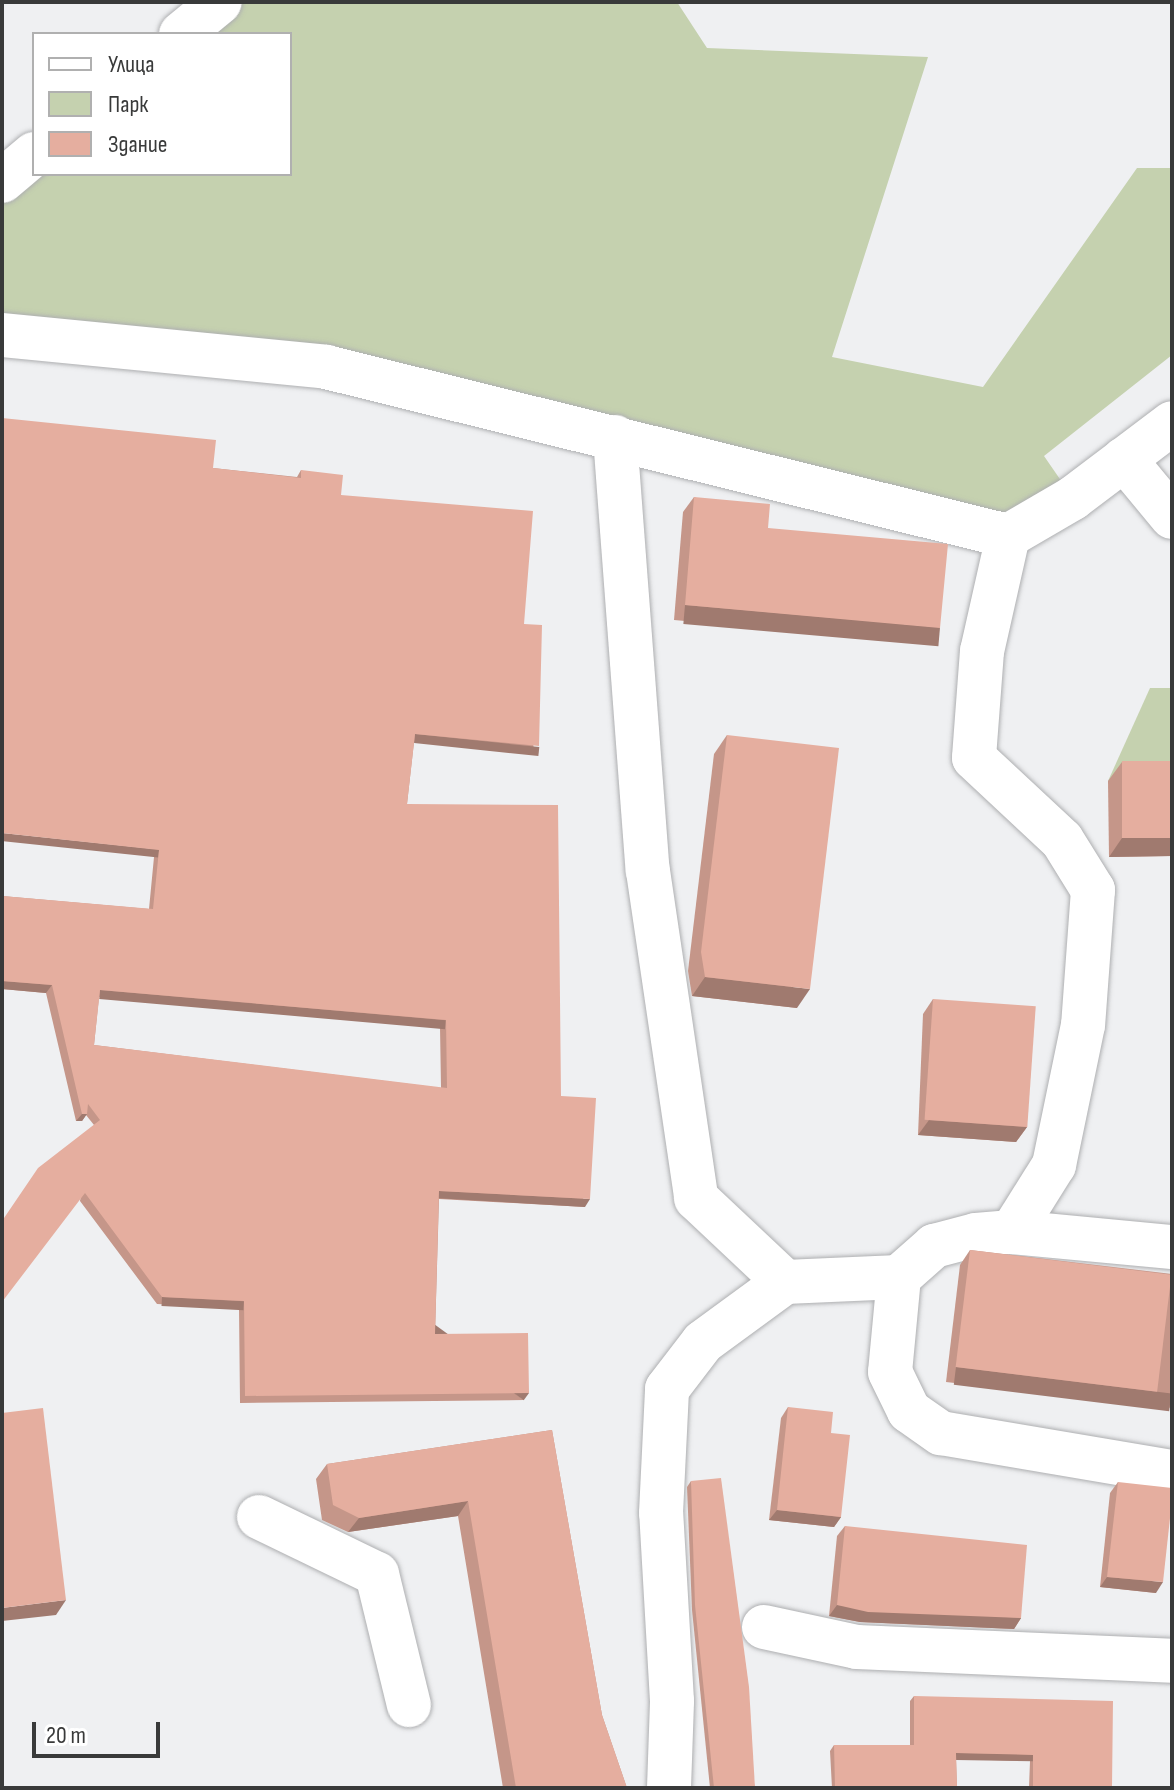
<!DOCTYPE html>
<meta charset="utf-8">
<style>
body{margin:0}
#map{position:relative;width:1174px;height:1790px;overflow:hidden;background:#eff0f2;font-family:"Sofia Sans Condensed",sans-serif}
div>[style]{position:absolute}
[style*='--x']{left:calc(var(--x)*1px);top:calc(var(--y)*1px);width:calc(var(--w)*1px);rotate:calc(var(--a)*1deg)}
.green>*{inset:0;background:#c5d1af}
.roads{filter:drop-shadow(0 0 2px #aeafb1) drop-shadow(0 0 2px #aeafb1)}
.minor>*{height:44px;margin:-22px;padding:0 22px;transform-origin:22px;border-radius:22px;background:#fff}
.wall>*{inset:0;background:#c59689}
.shaded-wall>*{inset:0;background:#a07a6f;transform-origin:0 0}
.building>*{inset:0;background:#e5ae9f;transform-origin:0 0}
span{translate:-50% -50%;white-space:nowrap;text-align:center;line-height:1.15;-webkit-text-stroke:6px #fff;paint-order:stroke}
.frame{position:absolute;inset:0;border:4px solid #393a3a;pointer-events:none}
.legend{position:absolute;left:32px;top:32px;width:260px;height:144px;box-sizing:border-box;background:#fff;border:2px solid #b0b0b0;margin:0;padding:10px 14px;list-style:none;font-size:24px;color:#393a3a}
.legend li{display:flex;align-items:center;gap:16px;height:40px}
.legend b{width:40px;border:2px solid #b0b0b0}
.scale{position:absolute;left:32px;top:1722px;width:128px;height:36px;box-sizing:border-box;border:4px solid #393a3a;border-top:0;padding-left:10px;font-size:24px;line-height:28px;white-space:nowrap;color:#393a3a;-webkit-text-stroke:6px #fff;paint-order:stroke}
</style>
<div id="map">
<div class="green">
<div style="clip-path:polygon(220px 2px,677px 2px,707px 48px,928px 57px,832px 357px,983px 387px,1137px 168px,1172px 168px,1172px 355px,1044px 456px,1073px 498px,1008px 536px,615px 437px,2px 335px,2px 181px,34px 174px,290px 174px,290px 34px,181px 34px)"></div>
<div style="clip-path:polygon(1150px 688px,1172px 688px,1172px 780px,1108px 781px)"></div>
</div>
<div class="roads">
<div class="minor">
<div style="--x:181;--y:34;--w:50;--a:-39.4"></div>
<div style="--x:2;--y:181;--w:42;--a:-40.2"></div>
<div style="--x:2;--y:335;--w:326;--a:5.6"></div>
<div style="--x:326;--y:367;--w:703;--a:13.92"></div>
<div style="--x:1008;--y:536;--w:118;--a:102.7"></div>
<div style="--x:982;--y:651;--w:107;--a:94.3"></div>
<div style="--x:974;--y:758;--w:120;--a:43"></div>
<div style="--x:1062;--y:840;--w:59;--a:58.2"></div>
<div style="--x:1093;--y:890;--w:135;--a:94.2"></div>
<div style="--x:1083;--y:1025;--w:143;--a:101.7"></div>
<div style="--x:1054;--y:1165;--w:79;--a:122.1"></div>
<div style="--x:615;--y:437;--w:435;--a:85.7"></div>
<div style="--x:648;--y:871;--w:331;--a:81.6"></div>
<div style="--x:696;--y:1198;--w:122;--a:43.3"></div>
<div style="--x:1124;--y:459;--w:75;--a:50.4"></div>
<div style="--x:1008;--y:536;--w:75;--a:-30.3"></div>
<div style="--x:1073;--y:498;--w:124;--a:-37.1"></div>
<div style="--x:899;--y:1277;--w:95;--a:95.4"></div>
<div style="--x:890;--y:1372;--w:43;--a:64"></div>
<div style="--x:909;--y:1411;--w:39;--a:35"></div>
<div style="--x:941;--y:1433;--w:234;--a:9.6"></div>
<div style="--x:259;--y:1517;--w:131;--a:25.8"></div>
<div style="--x:377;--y:1574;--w:135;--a:76.3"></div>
<div style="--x:764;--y:1627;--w:95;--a:12.1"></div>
<div style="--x:857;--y:1647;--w:315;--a:2.5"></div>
<div style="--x:669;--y:1788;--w:87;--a:-88"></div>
<div style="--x:672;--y:1701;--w:188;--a:-93.3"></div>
<div style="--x:661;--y:1513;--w:124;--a:-87.2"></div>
<div style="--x:667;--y:1389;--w:59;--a:-52.5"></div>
<div style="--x:703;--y:1342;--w:102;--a:-36.2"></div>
<div style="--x:785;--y:1282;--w:114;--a:-2.5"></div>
<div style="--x:899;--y:1277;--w:47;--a:-41.5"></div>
<div style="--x:934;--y:1246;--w:43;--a:-14.7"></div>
<div style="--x:976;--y:1235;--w:36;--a:-5"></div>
<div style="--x:1012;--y:1232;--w:161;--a:5.4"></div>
</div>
</div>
<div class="wall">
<div style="clip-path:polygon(evenodd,213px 468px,297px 477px,301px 470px,341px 495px,524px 624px,534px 753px,414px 742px,407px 804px,561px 1096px,585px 1207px,439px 1199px,435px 1334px,524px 1400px,240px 1403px,239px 1308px,157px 1304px,80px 1201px,94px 1125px,86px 1115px,82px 1121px,76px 1121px,46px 993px,2px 989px,2px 896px,149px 909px,154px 857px,213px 468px,99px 997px,440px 1027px,441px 1088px,94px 1045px,99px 997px)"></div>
<div style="clip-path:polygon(694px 497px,768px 528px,930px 643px,674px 620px,683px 512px)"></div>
<div style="clip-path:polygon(727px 735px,797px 1008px,692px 996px,688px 971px,714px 754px)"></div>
<div style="clip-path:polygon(1172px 761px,1172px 856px,1109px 857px,1108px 781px,1122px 762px)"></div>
<div style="clip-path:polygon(933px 999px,1027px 1127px,1016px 1142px,918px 1135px,923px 1014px)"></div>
<div style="clip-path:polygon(970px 1250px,1172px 1274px,1172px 1408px,946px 1382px,960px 1265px)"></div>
<div style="clip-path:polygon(788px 1407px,831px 1433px,841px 1517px,834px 1527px,769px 1520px,781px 1418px)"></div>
<div style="clip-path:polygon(552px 1430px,602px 1715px,627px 1788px,503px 1788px,458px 1516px,348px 1532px,322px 1520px,316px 1479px,327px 1464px)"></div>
<div style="clip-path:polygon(691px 1481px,755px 1788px,710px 1788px,692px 1610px,687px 1487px)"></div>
<div style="clip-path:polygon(1118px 1482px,1156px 1593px,1100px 1587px,1110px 1493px)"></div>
<div style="clip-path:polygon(845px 1526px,1021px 1618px,1014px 1629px,860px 1622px,829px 1616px,837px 1536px)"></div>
<div style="clip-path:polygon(914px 1696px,1112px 1788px,1029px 1788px,1030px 1761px,956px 1759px,957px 1788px,832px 1788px,830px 1751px,834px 1745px,910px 1745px,910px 1701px)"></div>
</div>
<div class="shaded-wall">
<div style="left:685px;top:605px;width:256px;height:19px;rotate:5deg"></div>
<div style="left:415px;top:734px;width:125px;height:9px;rotate:6deg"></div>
<div style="left:2px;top:833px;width:158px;height:8px;rotate:6deg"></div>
<div style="clip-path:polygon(1122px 838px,1172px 838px,1172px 856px,1109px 857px)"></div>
<div style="clip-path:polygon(705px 977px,810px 989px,797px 1008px,692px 996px)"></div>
<div style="clip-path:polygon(2px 981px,52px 985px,46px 993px,2px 989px)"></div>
<div style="left:100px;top:990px;width:347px;height:9px;rotate:5deg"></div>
<div style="clip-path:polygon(82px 1114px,87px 1114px,82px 1121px,76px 1121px)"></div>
<div style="clip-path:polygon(929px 1120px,1027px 1127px,1016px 1142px,918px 1135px)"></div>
<div style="clip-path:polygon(439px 1191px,590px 1199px,585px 1207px,434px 1198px)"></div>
<div style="left:162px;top:1297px;width:82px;height:9px;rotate:3deg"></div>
<div style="left:956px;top:1367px;width:217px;height:18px;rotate:7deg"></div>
<div style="left:529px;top:1393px;width:9px;height:284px;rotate:126deg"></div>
<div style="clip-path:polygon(468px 1501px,458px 1516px,348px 1532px,359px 1518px)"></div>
<div style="clip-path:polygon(777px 1510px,841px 1517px,834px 1527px,769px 1520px)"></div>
<div style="clip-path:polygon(1107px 1577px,1163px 1582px,1156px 1593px,1100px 1587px)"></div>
<div style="clip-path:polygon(66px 1600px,56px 1615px,2px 1621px,2px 1608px)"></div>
<div style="clip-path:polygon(837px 1605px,1021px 1618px,1014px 1629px,860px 1622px,829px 1616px)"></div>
<div style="left:956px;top:1753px;width:77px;height:7px;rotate:1deg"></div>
</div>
<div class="building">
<div style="clip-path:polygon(evenodd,2px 418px,216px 440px,213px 468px,301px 478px,301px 470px,343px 475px,341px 495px,533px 511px,524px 624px,542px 625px,539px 746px,415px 734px,407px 804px,558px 805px,561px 1096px,596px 1098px,590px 1199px,439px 1191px,435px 1334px,528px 1333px,529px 1393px,245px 1396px,244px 1301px,162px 1297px,85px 1193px,2px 1302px,2px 1221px,38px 1168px,100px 1120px,88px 1104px,87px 1114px,82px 1114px,52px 985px,2px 981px,2px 896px,153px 909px,159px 850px,2px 833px,2px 418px,100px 990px,446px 1020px,447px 1088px,94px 1045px,100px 990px)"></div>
<div style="clip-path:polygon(694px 497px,770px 504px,768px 528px,948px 544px,940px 628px,685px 605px)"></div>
<div style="clip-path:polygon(727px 735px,839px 748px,810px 989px,705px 977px,701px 952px)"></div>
<div style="left:1172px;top:761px;width:77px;height:50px;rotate:90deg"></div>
<div style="left:933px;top:999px;width:103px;height:121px;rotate:4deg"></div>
<div style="left:970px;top:1250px;width:203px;height:118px;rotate:7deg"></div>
<div style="clip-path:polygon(788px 1407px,833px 1412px,831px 1433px,850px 1435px,841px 1517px,777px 1510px)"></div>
<div style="clip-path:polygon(43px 1408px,66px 1600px,2px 1608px,2px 1413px)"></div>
<div style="clip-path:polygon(552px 1430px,602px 1715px,627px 1788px,516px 1788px,468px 1501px,359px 1518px,333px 1505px,327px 1464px)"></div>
<div style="clip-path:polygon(721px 1478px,749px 1687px,755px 1788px,714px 1788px,695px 1605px,691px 1481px)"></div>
<div style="clip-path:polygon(1118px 1482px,1172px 1488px,1172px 1500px,1163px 1582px,1107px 1577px)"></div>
<div style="clip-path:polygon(845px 1526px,1027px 1545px,1021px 1618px,868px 1612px,837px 1605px)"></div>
<div style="clip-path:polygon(914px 1696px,1113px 1701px,1112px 1788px,1033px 1788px,1033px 1755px,956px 1753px,957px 1788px,835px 1788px,834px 1745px,914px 1745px)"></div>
</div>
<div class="frame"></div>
<ul class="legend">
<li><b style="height:10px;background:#fff"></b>Улица</li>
<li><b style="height:22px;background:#c5d1af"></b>Парк</li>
<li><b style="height:22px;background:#e5ae9f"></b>Здание</li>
</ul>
<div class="scale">20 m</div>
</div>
